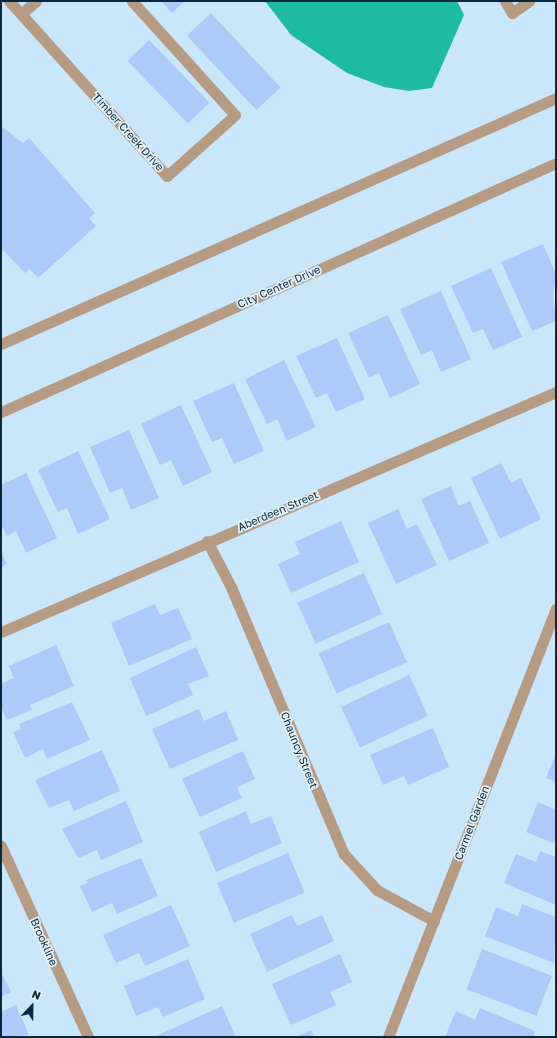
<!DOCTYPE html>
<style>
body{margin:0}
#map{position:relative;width:557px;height:1038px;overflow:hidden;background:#cae6fa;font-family:"Golos Text",sans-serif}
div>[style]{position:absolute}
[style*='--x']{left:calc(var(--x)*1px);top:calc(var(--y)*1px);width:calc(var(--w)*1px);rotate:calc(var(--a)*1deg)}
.water>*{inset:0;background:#1fbaa4}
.building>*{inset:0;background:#acc9f8;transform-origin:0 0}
.minor>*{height:11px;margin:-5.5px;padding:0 5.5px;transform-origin:5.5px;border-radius:5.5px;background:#b59a84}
.tertiary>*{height:11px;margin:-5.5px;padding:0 5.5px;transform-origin:5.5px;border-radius:5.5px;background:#b59a84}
span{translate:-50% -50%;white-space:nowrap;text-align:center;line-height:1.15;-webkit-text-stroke:3.5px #e3f1fb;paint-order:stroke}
.street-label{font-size:11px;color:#0a283c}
.frame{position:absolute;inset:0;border:2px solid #0a283c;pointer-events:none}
.north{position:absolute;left:12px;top:986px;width:40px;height:40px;-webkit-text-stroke:3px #e3f1fb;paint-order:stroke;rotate:22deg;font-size:11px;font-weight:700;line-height:16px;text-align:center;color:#0a283c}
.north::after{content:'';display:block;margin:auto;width:14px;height:18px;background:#0a283c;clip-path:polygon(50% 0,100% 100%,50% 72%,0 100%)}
</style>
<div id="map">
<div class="water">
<div style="clip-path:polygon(265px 1px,457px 1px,464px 15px,432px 88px,409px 91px,384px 87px,347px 73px,291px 35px)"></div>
</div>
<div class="building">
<div style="clip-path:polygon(161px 1px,185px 1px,172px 13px)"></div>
<div style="left:211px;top:13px;width:102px;height:33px;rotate:47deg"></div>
<div style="left:149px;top:40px;width:87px;height:30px;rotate:46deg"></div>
<div style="clip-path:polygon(1px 126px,23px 143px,29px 138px,95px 213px,89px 218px,96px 226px,38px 278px,30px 269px,25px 273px,3px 250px,1px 252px)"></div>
<div style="clip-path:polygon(543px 244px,556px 274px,553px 296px,556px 321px,532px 331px,501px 262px)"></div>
<div style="clip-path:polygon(491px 268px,522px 337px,493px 350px,483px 329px,473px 333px,451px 286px)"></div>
<div style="clip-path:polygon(441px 291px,471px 359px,441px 372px,432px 350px,421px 355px,400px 309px)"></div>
<div style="clip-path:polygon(388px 315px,420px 384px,390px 398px,379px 373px,369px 378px,348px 333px)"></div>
<div style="clip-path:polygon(337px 338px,365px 399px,336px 412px,327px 393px,316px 398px,296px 356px)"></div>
<div style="clip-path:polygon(284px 360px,316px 427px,287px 441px,277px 419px,267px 424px,245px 379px)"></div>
<div style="clip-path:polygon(234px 383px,264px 451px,234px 464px,222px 438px,212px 442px,193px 401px)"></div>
<div style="clip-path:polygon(181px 405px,212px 472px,183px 486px,171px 460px,160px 465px,141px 424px)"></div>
<div style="clip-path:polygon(129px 430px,159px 498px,131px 510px,122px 488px,110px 493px,90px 447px)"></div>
<div style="clip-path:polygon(78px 451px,110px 519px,78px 534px,67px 508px,58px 512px,38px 470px)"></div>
<div style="clip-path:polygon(501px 463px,511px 483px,521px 478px,541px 519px,500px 539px,471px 478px)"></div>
<div style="clip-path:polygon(26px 473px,57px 538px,26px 553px,16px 531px,7px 536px,1px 524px,1px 485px)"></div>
<div style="clip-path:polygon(451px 486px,459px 506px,470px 501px,489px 543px,449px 561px,421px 499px)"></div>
<div style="clip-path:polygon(398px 509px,407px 529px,417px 524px,437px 565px,396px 584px,368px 523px)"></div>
<div style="clip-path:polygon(341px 521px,359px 562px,291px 593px,278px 564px,300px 554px,295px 542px)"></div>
<div style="clip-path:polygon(1px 552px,7px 564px,1px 567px)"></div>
<div style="left:364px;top:573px;width:45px;height:73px;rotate:66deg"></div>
<div style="clip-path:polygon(155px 604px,160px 615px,178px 608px,192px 639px,129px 666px,111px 623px)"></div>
<div style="left:389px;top:622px;width:44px;height:77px;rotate:66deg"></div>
<div style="clip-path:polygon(56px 645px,74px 686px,30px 705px,32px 710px,7px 720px,1px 707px,1px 684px,14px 678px,9px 666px)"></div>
<div style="clip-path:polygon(196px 647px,209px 676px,188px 684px,193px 695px,146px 716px,130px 678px)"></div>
<div style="left:409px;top:675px;width:45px;height:75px;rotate:65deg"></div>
<div style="clip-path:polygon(72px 702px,90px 740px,47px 759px,43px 749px,25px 758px,13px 732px,21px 729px,19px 724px)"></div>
<div style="clip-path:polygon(199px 709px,204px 721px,226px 711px,238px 740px,170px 769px,152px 729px)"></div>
<div style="clip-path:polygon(433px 728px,449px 767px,408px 785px,404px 776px,383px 785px,370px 755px)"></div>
<div style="clip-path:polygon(102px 750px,120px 791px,74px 811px,69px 800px,49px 808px,35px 780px)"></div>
<div style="clip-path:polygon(243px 751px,255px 779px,237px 787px,242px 798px,200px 817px,182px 779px)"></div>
<div style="clip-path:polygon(556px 753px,556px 782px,546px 778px)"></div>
<div style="clip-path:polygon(126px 801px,143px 842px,101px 860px,97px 850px,78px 858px,62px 829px)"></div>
<div style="clip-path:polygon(538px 802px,556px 810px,556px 841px,553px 843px,526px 832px)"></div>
<div style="clip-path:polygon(246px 811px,251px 824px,271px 816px,282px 843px,216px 872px,199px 832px)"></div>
<div style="clip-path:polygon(540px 851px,556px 857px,556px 905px,504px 883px,516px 854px,536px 862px)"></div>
<div style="left:288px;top:853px;width:43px;height:77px;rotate:67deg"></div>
<div style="clip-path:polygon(141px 858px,158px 896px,117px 914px,112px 903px,92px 912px,80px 886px,88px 883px,86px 880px)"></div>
<div style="clip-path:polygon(522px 904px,556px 917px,554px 963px,485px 936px,496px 907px,518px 916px)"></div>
<div style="clip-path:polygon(171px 905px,190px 946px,145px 966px,139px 953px,116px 963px,103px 935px)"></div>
<div style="clip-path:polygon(292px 915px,297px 926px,322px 915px,334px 941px,267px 972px,250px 934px)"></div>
<div style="left:482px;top:949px;width:75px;height:43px;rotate:21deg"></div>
<div style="clip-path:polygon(340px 954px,352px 982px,330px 992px,336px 1005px,291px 1025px,272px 984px)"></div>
<div style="clip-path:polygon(188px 959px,205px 999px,163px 1017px,158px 1007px,136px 1016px,124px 986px)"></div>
<div style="clip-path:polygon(1px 972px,11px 992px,1px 997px)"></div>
<div style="clip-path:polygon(16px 1005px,29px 1035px,1px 1037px,1px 1012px)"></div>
<div style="clip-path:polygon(222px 1006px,236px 1037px,154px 1037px)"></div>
<div style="clip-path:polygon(480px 1008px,535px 1031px,533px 1037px,445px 1037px,456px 1011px,475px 1020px)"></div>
<div style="clip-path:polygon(311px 1030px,314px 1037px,296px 1037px)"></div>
</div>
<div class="minor">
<div style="--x:9;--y:1;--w:18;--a:47"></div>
<div style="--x:36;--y:1;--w:20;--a:139"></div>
<div style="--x:21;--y:14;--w:218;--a:48"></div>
<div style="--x:167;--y:176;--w:91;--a:-41.9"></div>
<div style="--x:235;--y:115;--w:154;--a:-132.1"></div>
<div style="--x:505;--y:1;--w:14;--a:60"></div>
<div style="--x:512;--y:13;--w:21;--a:-35"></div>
<div style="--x:207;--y:541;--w:52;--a:62.4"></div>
<div style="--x:231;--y:587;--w:290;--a:67.1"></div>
<div style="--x:344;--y:854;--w:49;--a:47.5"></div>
<div style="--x:377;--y:890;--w:65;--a:28.5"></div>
<div style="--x:1;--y:632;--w:605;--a:-23.39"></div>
<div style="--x:1;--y:846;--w:210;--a:65.5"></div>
<div style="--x:388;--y:1037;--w:460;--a:-68.6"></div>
</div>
<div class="tertiary">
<div style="--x:1;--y:344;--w:607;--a:-23.9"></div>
<div style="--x:1;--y:412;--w:608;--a:-24.16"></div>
</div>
<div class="street-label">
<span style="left:128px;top:132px;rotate:48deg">Timber Creek Drive</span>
<span style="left:279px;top:287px;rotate:-24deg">City Center Drive</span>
<span style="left:278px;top:511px;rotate:-23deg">Aberdeen Street</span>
<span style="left:299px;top:750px;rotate:68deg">Chauncy Street</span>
<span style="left:472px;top:823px;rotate:-69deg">Carmel Garden</span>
<span style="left:44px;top:942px;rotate:66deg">Brookline</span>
</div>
<div class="frame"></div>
<div class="north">N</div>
</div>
